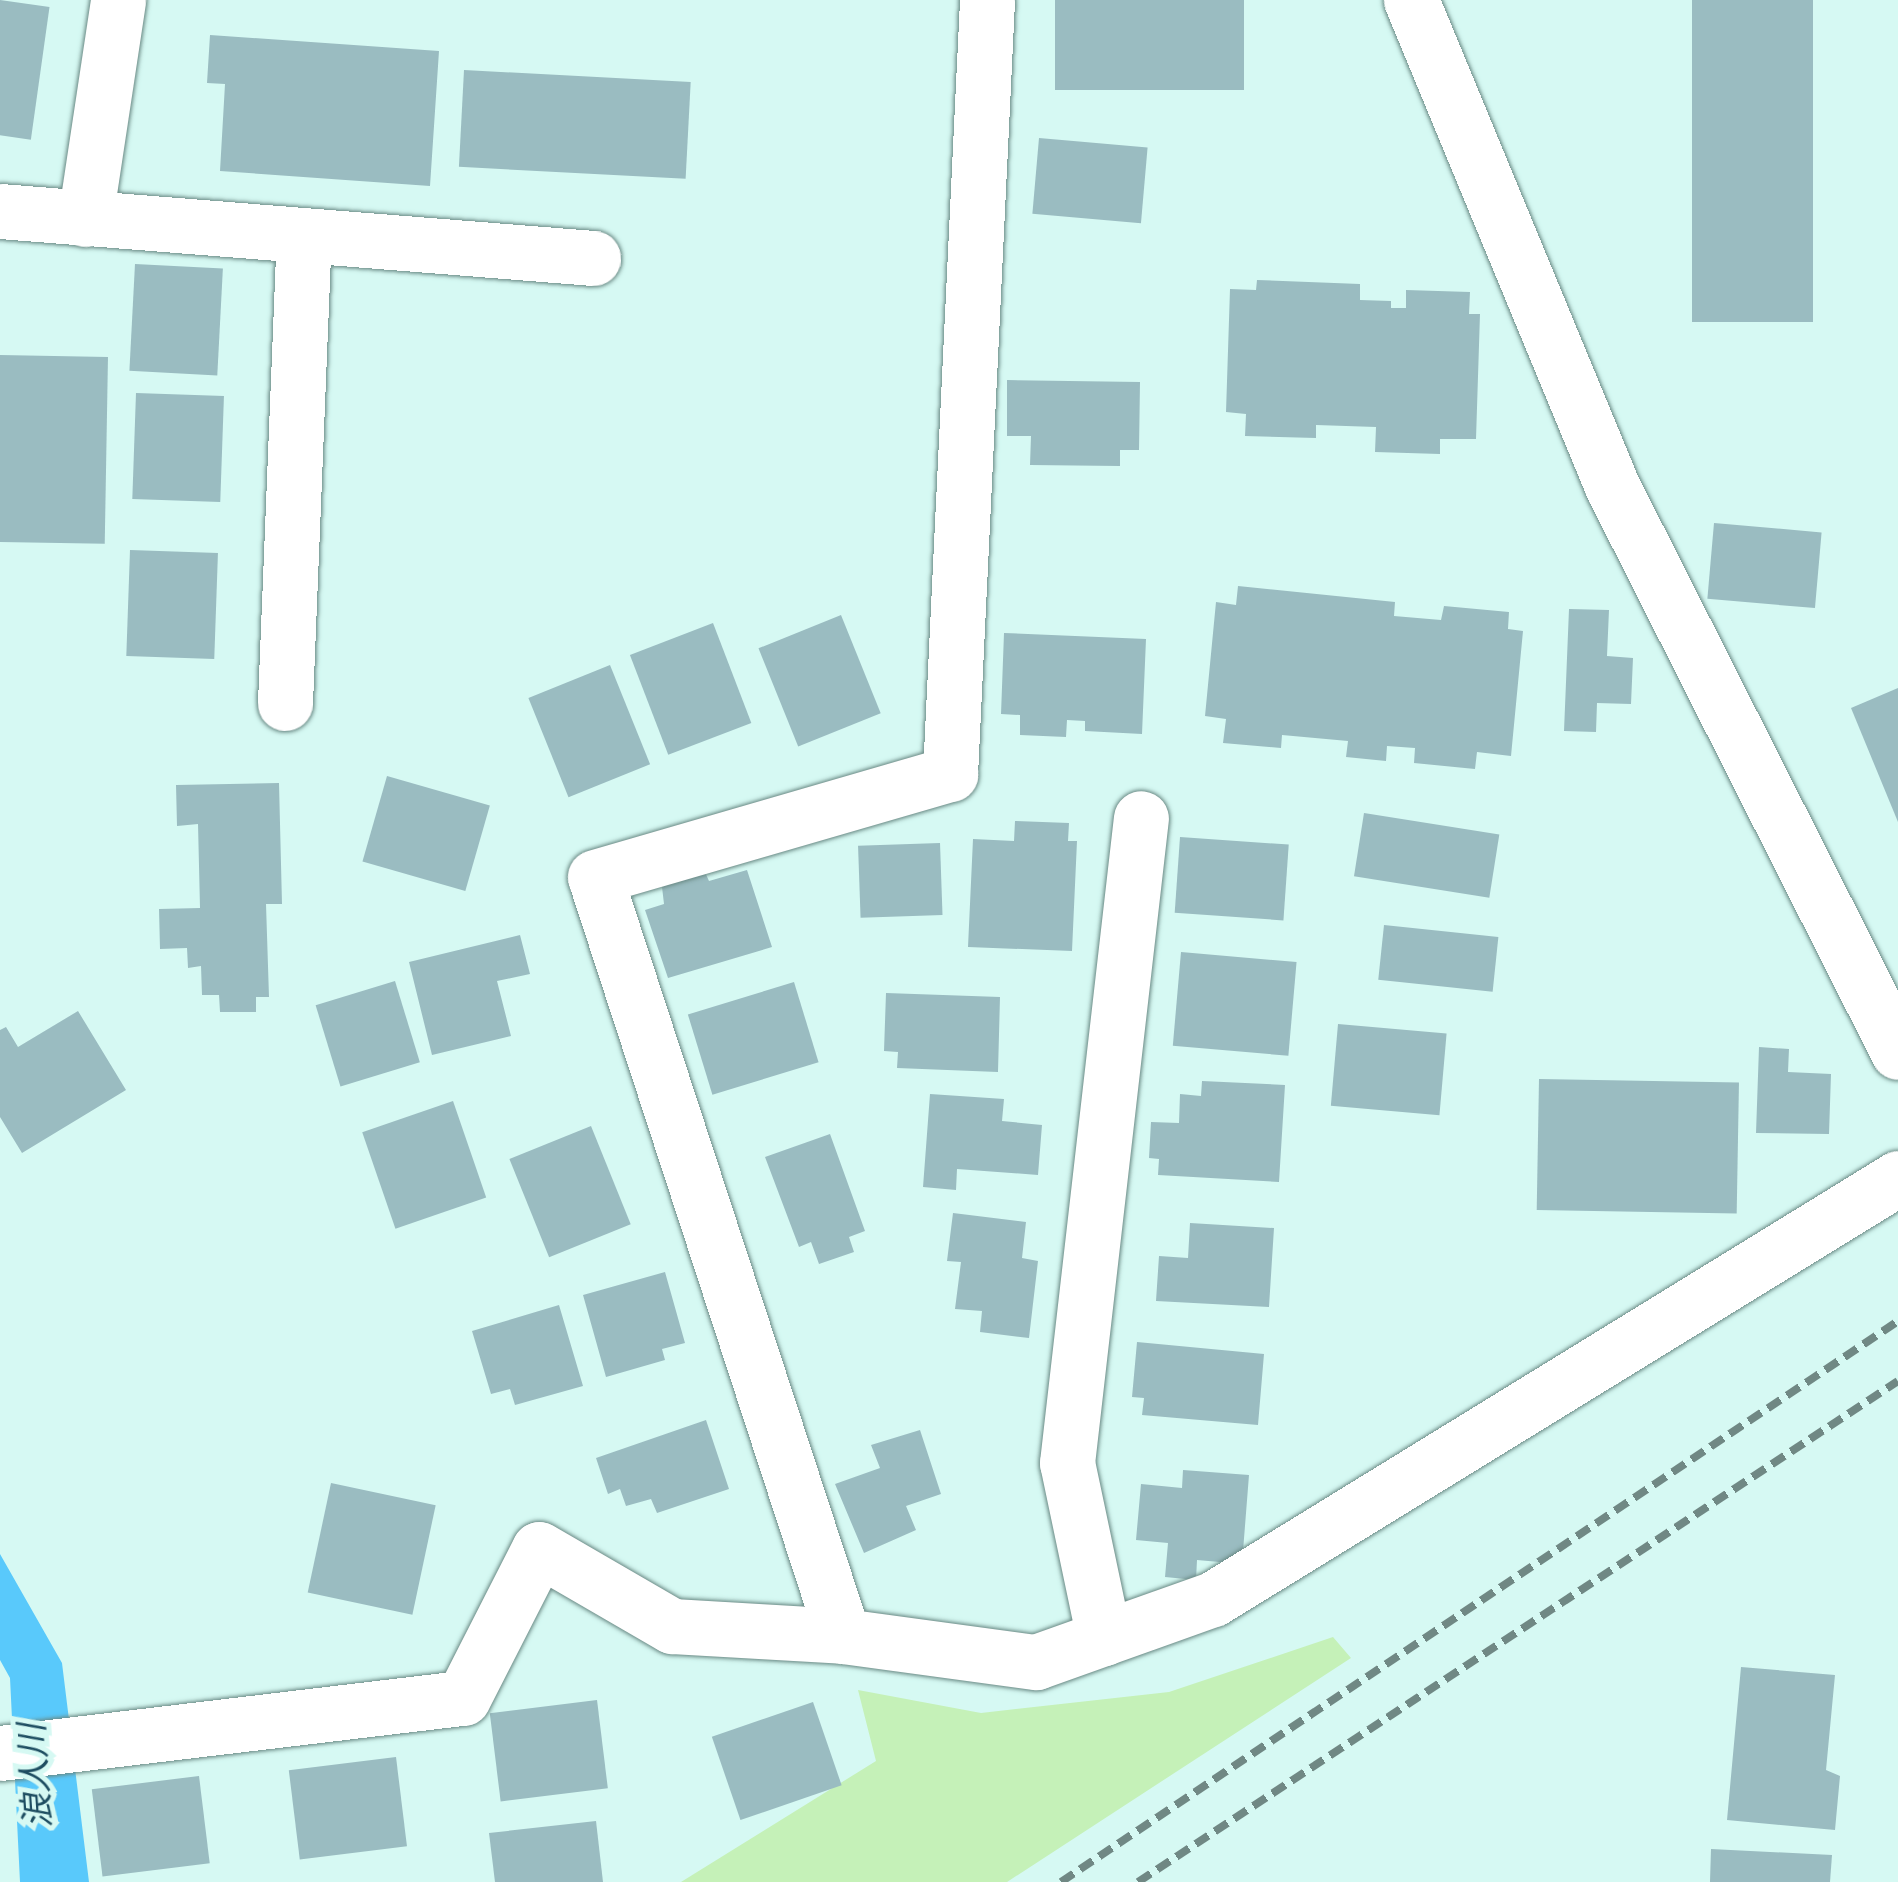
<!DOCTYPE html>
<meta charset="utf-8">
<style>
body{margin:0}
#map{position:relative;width:1898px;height:1882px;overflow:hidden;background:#d6f9f3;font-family:"Nunito Sans","Noto Sans JP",sans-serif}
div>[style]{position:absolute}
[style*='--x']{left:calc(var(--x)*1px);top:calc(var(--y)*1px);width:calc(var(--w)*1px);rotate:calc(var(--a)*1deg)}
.green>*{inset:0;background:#c5f1b8}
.water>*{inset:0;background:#59c9fb}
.building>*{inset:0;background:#9abcc1;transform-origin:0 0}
.roads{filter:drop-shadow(0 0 2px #698984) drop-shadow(0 0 2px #698984)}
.minor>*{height:55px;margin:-27.5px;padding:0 27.5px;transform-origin:27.5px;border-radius:27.5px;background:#fff}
.rail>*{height:8px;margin-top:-4px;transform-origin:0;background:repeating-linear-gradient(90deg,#708884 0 15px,transparent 0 23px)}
span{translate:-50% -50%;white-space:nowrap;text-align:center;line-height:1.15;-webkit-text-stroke:10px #d6f9f3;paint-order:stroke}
.water-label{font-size:35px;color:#1e4d61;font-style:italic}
</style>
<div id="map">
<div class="green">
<div style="clip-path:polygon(1333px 1637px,1351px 1658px,1007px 1882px,681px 1882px,876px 1761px,858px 1690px,981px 1713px,1169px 1692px)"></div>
</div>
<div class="water">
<div style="clip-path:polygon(0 1554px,62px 1663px,89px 1882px,20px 1882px,10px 1678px,0 1660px)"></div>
</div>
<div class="building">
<div style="left:0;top:0;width:50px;height:134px;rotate:8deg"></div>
<div style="left:1055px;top:0;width:189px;height:90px"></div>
<div style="left:1692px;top:0;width:121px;height:322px"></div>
<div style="clip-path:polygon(210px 35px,439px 51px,430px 186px,220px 171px,225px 84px,207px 83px)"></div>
<div style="left:464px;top:70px;width:227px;height:97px;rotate:3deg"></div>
<div style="left:1039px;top:138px;width:109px;height:76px;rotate:5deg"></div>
<div style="left:135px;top:264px;width:88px;height:107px;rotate:3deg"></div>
<div style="clip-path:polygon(1257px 280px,1360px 284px,1360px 300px,1391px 301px,1391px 308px,1406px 308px,1406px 290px,1470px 292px,1469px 314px,1480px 314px,1476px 439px,1440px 439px,1440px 454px,1375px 452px,1376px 427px,1316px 425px,1316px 438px,1245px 436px,1246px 414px,1226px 412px,1230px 289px,1256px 290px)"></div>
<div style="left:0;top:355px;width:108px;height:187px;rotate:1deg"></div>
<div style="clip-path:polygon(1007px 380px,1140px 382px,1139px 450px,1120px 450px,1120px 466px,1030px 465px,1031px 436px,1007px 436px)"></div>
<div style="left:136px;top:393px;width:88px;height:106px;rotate:2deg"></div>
<div style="left:1714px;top:523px;width:108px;height:76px;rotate:5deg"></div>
<div style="left:130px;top:550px;width:88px;height:106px;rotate:2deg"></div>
<div style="clip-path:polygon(1238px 586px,1395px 602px,1394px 616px,1441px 620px,1444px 606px,1509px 612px,1508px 629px,1523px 631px,1511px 756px,1477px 752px,1475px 769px,1414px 763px,1415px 748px,1387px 746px,1386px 761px,1346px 757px,1348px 741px,1282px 735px,1281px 748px,1223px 743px,1226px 719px,1205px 716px,1216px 602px,1236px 605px)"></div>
<div style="clip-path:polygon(1569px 609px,1609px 610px,1607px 656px,1633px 658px,1631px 704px,1597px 703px,1596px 732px,1564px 731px)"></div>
<div style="left:841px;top:615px;width:106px;height:89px;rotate:68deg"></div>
<div style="left:713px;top:623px;width:107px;height:89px;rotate:69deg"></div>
<div style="clip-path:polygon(1004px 633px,1146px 639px,1142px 734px,1085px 731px,1085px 721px,1067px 720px,1066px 737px,1020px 735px,1020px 715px,1001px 714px)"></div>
<div style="left:610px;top:665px;width:107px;height:88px;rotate:68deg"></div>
<div style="clip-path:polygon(1898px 688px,1898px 822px,1851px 708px)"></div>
<div style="left:387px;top:776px;width:107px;height:89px;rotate:16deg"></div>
<div style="clip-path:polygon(279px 783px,282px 904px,266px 904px,269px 997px,256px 997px,256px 1012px,220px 1012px,219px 995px,202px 995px,201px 966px,188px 968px,187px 948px,160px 949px,159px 909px,200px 908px,198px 824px,177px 826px,176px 785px)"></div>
<div style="left:1364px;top:813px;width:137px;height:64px;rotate:9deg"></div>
<div style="clip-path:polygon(1015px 821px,1069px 823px,1068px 841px,1077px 841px,1072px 951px,968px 947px,973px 839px,1014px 841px)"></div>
<div style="left:1180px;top:837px;width:109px;height:76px;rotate:4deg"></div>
<div style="left:940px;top:843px;width:72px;height:82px;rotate:88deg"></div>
<div style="clip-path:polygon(704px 870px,709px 881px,747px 870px,772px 947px,668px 978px,645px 910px,664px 904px,662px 887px)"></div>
<div style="left:1384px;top:925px;width:115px;height:55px;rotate:6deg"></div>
<div style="clip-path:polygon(520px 935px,530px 974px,497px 981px,511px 1036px,432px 1055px,409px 962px)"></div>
<div style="left:1181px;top:952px;width:116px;height:94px;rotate:5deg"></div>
<div style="left:395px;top:981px;width:85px;height:83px;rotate:73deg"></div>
<div style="left:794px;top:982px;width:84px;height:111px;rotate:73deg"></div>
<div style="clip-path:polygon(886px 993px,1000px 997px,998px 1072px,897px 1068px,898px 1052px,884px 1051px)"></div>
<div style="clip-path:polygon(78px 1011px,126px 1090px,22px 1153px,0 1117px,0 1030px,6px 1027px,18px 1047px)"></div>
<div style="left:1338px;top:1024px;width:109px;height:82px;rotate:5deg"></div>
<div style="clip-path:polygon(1759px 1047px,1789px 1049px,1788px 1072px,1831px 1074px,1829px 1134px,1756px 1133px)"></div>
<div style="left:1539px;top:1079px;width:200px;height:131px;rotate:1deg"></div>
<div style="clip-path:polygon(1202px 1081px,1285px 1085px,1279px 1182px,1158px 1175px,1159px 1159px,1149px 1158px,1151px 1122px,1179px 1123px,1180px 1094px,1201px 1096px)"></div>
<div style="clip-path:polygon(930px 1094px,1004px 1099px,1002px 1121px,1042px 1125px,1038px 1175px,957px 1169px,956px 1190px,923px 1187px)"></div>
<div style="left:453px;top:1101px;width:102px;height:96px;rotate:71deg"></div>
<div style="left:591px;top:1126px;width:106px;height:88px;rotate:68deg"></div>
<div style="clip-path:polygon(830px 1134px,865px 1231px,849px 1237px,854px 1252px,819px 1264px,811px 1242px,799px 1247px,765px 1157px)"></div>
<div style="clip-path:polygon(953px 1213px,1026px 1222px,1022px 1258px,1038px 1261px,1029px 1338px,980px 1332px,982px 1311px,955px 1309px,961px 1262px,947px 1261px)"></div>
<div style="clip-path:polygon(1190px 1223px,1274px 1228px,1269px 1307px,1156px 1301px,1159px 1256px,1188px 1258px)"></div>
<div style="clip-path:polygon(665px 1272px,685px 1343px,662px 1349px,665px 1360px,606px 1377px,583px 1295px)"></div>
<div style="clip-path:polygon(559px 1305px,583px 1386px,515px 1405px,510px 1389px,491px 1394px,472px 1331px)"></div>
<div style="clip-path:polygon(1137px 1342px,1264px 1354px,1258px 1425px,1142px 1415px,1144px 1398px,1132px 1397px)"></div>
<div style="clip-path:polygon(706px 1420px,729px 1489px,657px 1513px,651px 1499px,626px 1506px,620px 1489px,608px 1494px,596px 1458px)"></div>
<div style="clip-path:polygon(920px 1430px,941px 1494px,906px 1506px,916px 1530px,864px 1553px,835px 1484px,880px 1468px,871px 1445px)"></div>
<div style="clip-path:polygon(1183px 1470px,1249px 1475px,1242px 1564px,1197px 1560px,1196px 1580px,1165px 1577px,1168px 1543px,1136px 1540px,1141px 1484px,1182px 1488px)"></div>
<div style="left:331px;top:1483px;width:107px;height:112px;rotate:12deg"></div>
<div style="clip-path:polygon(1741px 1667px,1835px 1675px,1826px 1770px,1840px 1776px,1835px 1830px,1727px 1820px)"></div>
<div style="left:597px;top:1700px;width:89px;height:108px;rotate:83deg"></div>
<div style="left:813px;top:1702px;width:88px;height:107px;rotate:71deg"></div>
<div style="left:396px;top:1757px;width:90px;height:108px;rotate:83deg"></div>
<div style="left:199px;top:1776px;width:88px;height:108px;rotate:83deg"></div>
<div style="clip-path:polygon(596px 1821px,603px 1882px,495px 1882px,489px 1833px)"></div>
<div style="clip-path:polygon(1711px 1849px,1832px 1855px,1830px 1882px,1710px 1882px)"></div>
</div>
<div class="roads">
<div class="minor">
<div style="--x:1411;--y:0;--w:526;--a:67.53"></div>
<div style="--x:1612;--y:486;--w:634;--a:63.19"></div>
<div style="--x:0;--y:211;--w:595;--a:4.53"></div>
<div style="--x:85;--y:219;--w:221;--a:-81.4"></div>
<div style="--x:285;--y:703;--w:467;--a:-87.7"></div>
<div style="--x:843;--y:1636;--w:798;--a:-108.09"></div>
<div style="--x:595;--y:877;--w:370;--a:-16.2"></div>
<div style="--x:950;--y:774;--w:775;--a:-87.26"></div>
<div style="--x:1104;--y:1638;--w:179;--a:-101.9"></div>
<div style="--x:1067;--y:1463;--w:649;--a:-83.46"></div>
<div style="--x:0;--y:1753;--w:466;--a:-6.8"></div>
<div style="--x:463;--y:1698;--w:167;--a:-63"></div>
<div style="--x:539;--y:1549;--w:154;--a:30.1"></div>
<div style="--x:672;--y:1626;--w:171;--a:3.3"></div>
<div style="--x:843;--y:1636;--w:195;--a:7.7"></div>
<div style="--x:1036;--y:1662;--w:188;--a:-19.6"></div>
<div style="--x:1213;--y:1599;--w:804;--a:-31.57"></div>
</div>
</div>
<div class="rail">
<div style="--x:1061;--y:1882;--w:1008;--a:-33.83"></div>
<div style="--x:1138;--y:1882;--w:910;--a:-33.39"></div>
</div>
<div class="water-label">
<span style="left:36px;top:1776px;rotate:-94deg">浪人川</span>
</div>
</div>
